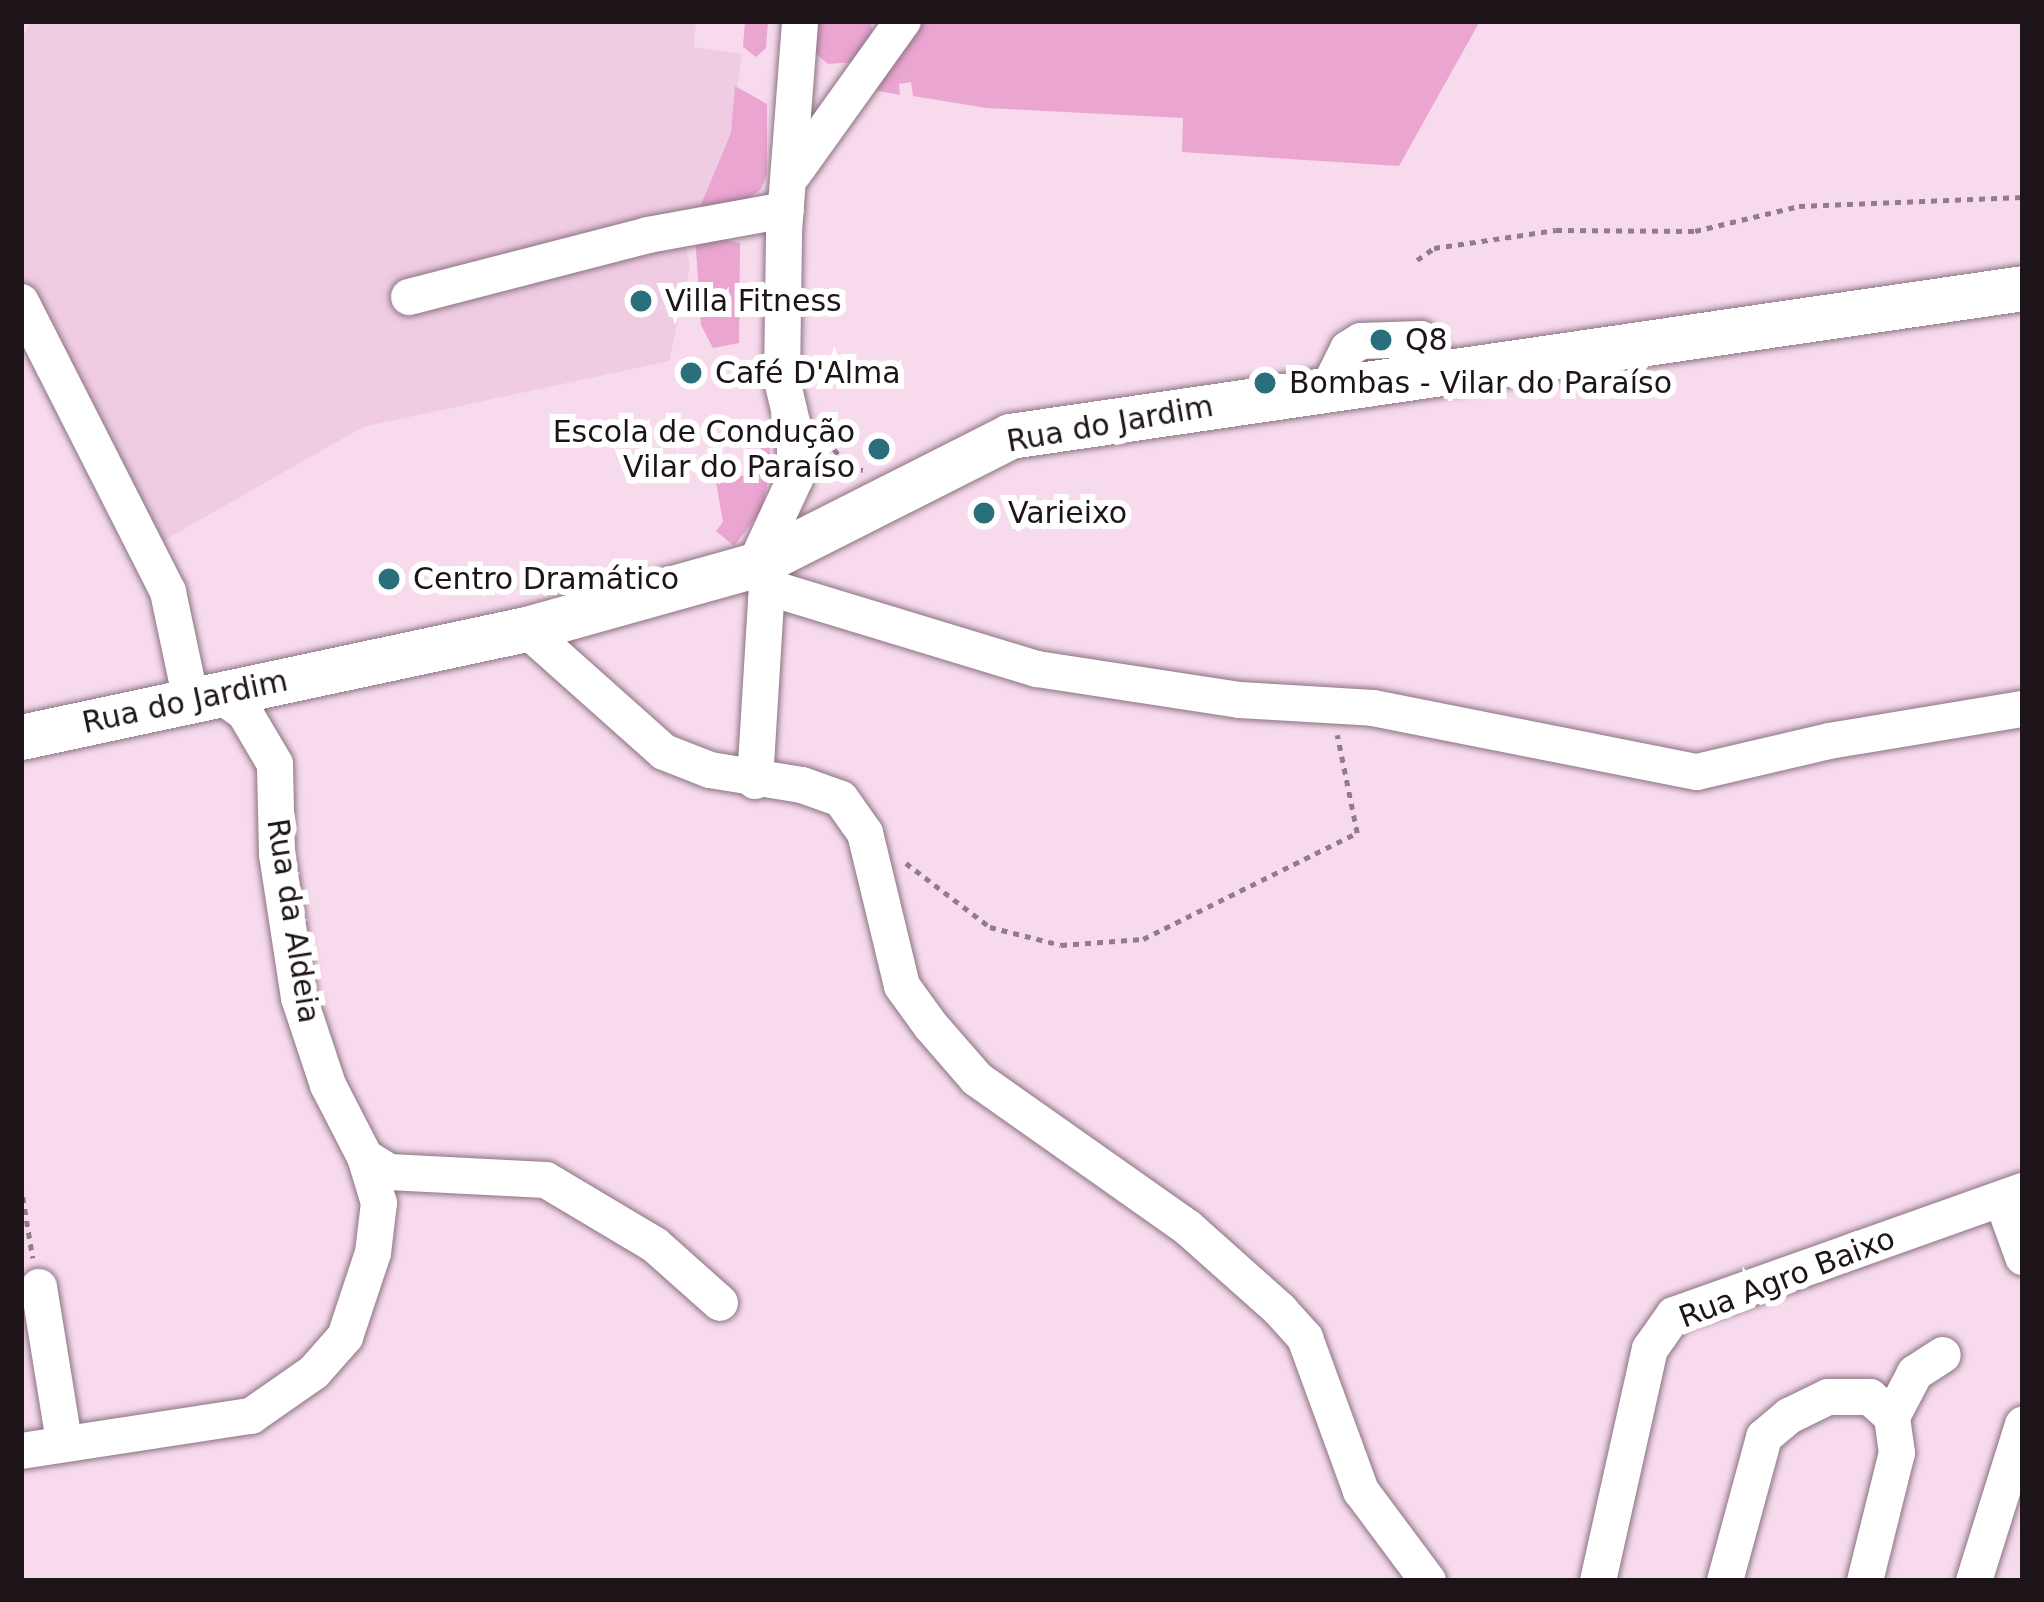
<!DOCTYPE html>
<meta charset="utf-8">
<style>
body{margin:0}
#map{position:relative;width:2044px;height:1602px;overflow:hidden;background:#f7dbed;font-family:"DejaVu Sans",sans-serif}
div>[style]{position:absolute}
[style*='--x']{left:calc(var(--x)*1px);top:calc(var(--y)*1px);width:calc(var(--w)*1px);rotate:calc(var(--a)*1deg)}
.built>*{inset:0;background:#efcce1}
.green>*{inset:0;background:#eaa5d1}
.path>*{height:4.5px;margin-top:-2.25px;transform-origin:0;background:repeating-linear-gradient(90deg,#907d89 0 6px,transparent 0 12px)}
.roads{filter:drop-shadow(0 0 3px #8b7382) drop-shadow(0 0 3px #8b7382)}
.minor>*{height:36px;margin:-18px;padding:0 18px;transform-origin:18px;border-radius:18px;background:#fff}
.major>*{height:45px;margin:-22.5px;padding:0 22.5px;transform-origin:22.5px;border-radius:22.5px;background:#fff}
.dots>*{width:33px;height:33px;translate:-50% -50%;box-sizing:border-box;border:6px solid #fff;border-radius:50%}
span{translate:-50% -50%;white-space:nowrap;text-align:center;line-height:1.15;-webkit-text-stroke:12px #fff;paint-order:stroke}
.poi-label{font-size:30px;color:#1d141a}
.left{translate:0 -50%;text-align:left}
.right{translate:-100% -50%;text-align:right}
.street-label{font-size:30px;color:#1d141a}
.frame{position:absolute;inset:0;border:24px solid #1d141a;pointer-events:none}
</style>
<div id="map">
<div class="built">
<div style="clip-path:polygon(30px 21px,696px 21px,694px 47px,742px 54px,731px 133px,699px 209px,680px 216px,690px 266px,669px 361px,363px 427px,154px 546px,21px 286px,21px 42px)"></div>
</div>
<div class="green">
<div style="clip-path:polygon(745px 21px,768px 21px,766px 48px,756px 57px,743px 47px)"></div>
<div style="clip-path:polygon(816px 21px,870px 21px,874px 35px,854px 62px,828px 64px,814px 52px)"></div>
<div style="clip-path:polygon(911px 21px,1480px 21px,1399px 166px,1182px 152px,1183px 118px,986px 108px,913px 96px,911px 82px,899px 84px,900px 95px,874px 90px)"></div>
<div style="clip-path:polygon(735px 86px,767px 104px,767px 174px,761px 189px,749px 198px,699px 209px,731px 133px)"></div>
<div style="clip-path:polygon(695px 234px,740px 243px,739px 343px,713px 348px,701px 325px)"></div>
<div style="clip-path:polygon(762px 435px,769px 435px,771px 468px,761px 511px,734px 546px,716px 531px,723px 522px,716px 482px,759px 472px)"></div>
</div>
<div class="path">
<div style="--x:1417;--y:260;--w:21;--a:-35"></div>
<div style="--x:1434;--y:248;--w:123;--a:-8.4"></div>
<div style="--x:1556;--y:230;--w:139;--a:0.4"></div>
<div style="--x:1695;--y:231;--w:107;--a:-13.5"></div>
<div style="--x:1799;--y:206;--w:224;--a:-2.3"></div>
<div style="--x:827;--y:440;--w:36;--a:52"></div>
<div style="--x:822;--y:478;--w:29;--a:-20"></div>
<div style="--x:849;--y:468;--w:14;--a:8"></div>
<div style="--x:906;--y:863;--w:106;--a:37.3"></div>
<div style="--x:990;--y:927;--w:73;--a:14.2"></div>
<div style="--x:1061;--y:945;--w:82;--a:-4.2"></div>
<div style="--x:1143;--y:939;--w:239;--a:-26.4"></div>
<div style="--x:1357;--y:833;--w:100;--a:-101.5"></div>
<div style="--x:21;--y:1185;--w:74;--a:80.7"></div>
</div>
<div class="roads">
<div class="minor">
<div style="--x:794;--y:173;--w:187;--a:-54.4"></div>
<div style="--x:409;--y:297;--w:247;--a:-14.5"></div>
<div style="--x:648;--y:235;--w:140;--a:-10.3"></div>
<div style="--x:21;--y:302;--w:325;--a:63.1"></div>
<div style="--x:168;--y:592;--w:110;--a:78"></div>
<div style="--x:1328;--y:389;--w:45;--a:-63.4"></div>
<div style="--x:1348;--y:349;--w:15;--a:-32"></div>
<div style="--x:1361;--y:341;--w:60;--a:-1.9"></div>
<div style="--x:1421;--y:339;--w:42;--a:53.7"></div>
<div style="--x:767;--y:587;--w:282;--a:16.9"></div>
<div style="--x:1037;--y:669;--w:205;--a:8.7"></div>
<div style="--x:1240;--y:700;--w:133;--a:3.4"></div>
<div style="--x:1373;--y:708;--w:330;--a:11.2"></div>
<div style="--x:1697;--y:772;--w:136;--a:-13.2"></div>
<div style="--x:1829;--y:741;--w:197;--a:-9.4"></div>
<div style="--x:526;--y:629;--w:185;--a:41.7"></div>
<div style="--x:664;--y:752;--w:49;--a:21.4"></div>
<div style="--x:710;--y:770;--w:93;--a:9.3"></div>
<div style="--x:802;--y:785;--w:41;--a:19.7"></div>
<div style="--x:841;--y:799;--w:42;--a:54.8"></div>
<div style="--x:865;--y:833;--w:157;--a:76.4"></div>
<div style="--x:902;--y:986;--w:49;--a:54.1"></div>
<div style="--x:931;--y:1026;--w:70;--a:49"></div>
<div style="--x:977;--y:1079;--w:257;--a:35.2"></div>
<div style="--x:1187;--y:1227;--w:125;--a:41.7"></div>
<div style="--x:1280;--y:1310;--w:38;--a:48"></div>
<div style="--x:1305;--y:1338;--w:163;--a:69.9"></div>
<div style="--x:1361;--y:1491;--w:112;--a:53.3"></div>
<div style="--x:755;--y:781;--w:194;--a:-86.5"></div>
<div style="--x:767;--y:587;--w:25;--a:-119"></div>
<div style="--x:755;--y:565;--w:95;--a:-65.1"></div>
<div style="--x:795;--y:479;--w:44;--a:-90"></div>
<div style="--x:795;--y:435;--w:57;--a:-103.3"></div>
<div style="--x:782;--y:380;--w:149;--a:-89.2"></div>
<div style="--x:784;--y:231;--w:211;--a:-85.6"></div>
<div style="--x:365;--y:1157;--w:28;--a:32"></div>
<div style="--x:389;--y:1172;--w:157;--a:2.9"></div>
<div style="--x:546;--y:1180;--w:127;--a:30.8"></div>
<div style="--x:655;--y:1245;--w:87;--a:41.7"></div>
<div style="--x:2002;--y:1199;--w:62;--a:70.1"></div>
<div style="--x:39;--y:1287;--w:157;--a:80.8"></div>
<div style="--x:21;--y:1451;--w:233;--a:-8.7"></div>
<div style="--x:251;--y:1416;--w:77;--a:-34.9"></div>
<div style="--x:314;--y:1372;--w:47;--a:-48.5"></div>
<div style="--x:345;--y:1337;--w:89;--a:-71.6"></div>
<div style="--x:373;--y:1253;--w:50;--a:-83.2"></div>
<div style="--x:379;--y:1203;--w:48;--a:-106.9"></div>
<div style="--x:365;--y:1157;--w:81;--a:-117.2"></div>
<div style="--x:328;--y:1085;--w:92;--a:-108.4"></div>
<div style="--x:299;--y:998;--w:146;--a:-98.7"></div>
<div style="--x:277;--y:854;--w:90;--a:-91.3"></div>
<div style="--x:275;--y:764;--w:59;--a:-120.5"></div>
<div style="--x:245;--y:713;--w:32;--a:-144"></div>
<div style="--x:1598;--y:1581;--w:238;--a:-77.4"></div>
<div style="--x:1650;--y:1349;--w:42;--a:-54.8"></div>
<div style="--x:1674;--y:1315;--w:370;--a:-19.6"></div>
<div style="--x:1725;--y:1581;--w:149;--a:-74.8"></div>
<div style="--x:1764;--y:1437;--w:33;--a:-40"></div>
<div style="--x:1789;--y:1416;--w:43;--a:-26"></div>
<div style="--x:1828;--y:1397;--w:42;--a:0"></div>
<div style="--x:1870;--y:1397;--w:30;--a:42"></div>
<div style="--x:1865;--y:1581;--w:132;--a:-76"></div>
<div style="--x:1897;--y:1453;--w:36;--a:-98"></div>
<div style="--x:1892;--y:1417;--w:50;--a:-62.4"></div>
<div style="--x:1915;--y:1373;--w:33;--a:-33"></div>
<div style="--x:1974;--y:1581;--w:164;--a:-72.6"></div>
</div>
<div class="major">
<div style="--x:21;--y:737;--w:516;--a:-12.07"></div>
<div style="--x:526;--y:629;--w:238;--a:-15.6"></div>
<div style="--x:755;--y:565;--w:286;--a:-26.8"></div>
<div style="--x:1010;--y:436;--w:1024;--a:-8.31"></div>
</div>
</div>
<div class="dots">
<div style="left:641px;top:301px;background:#296f7c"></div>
<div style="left:1381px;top:340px;background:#296f7c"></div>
<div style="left:691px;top:373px;background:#296f7c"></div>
<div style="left:1265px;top:383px;background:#296f7c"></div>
<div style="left:879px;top:449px;background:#296f7c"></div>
<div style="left:984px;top:513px;background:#296f7c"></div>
<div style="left:389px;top:579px;background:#296f7c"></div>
</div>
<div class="poi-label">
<span class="left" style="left:665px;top:301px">Villa Fitness</span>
<span class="left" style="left:1405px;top:340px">Q8</span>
<span class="left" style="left:715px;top:373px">Café D'Alma</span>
<span class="left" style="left:1289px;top:383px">Bombas - Vilar do Paraíso</span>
<span class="right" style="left:855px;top:449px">Escola de Condução<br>Vilar do Paraíso</span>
<span class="left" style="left:1008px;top:513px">Varieixo</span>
<span class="left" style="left:413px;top:579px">Centro Dramático</span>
</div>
<div class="street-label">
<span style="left:1110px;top:424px;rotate:-10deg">Rua do Jardim</span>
<span style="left:185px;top:702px;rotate:-12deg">Rua do Jardim</span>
<span style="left:293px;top:921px;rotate:81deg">Rua da Aldeia</span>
<span style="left:1787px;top:1278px;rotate:-21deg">Rua Agro Baixo</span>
</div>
<div class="frame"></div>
</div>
